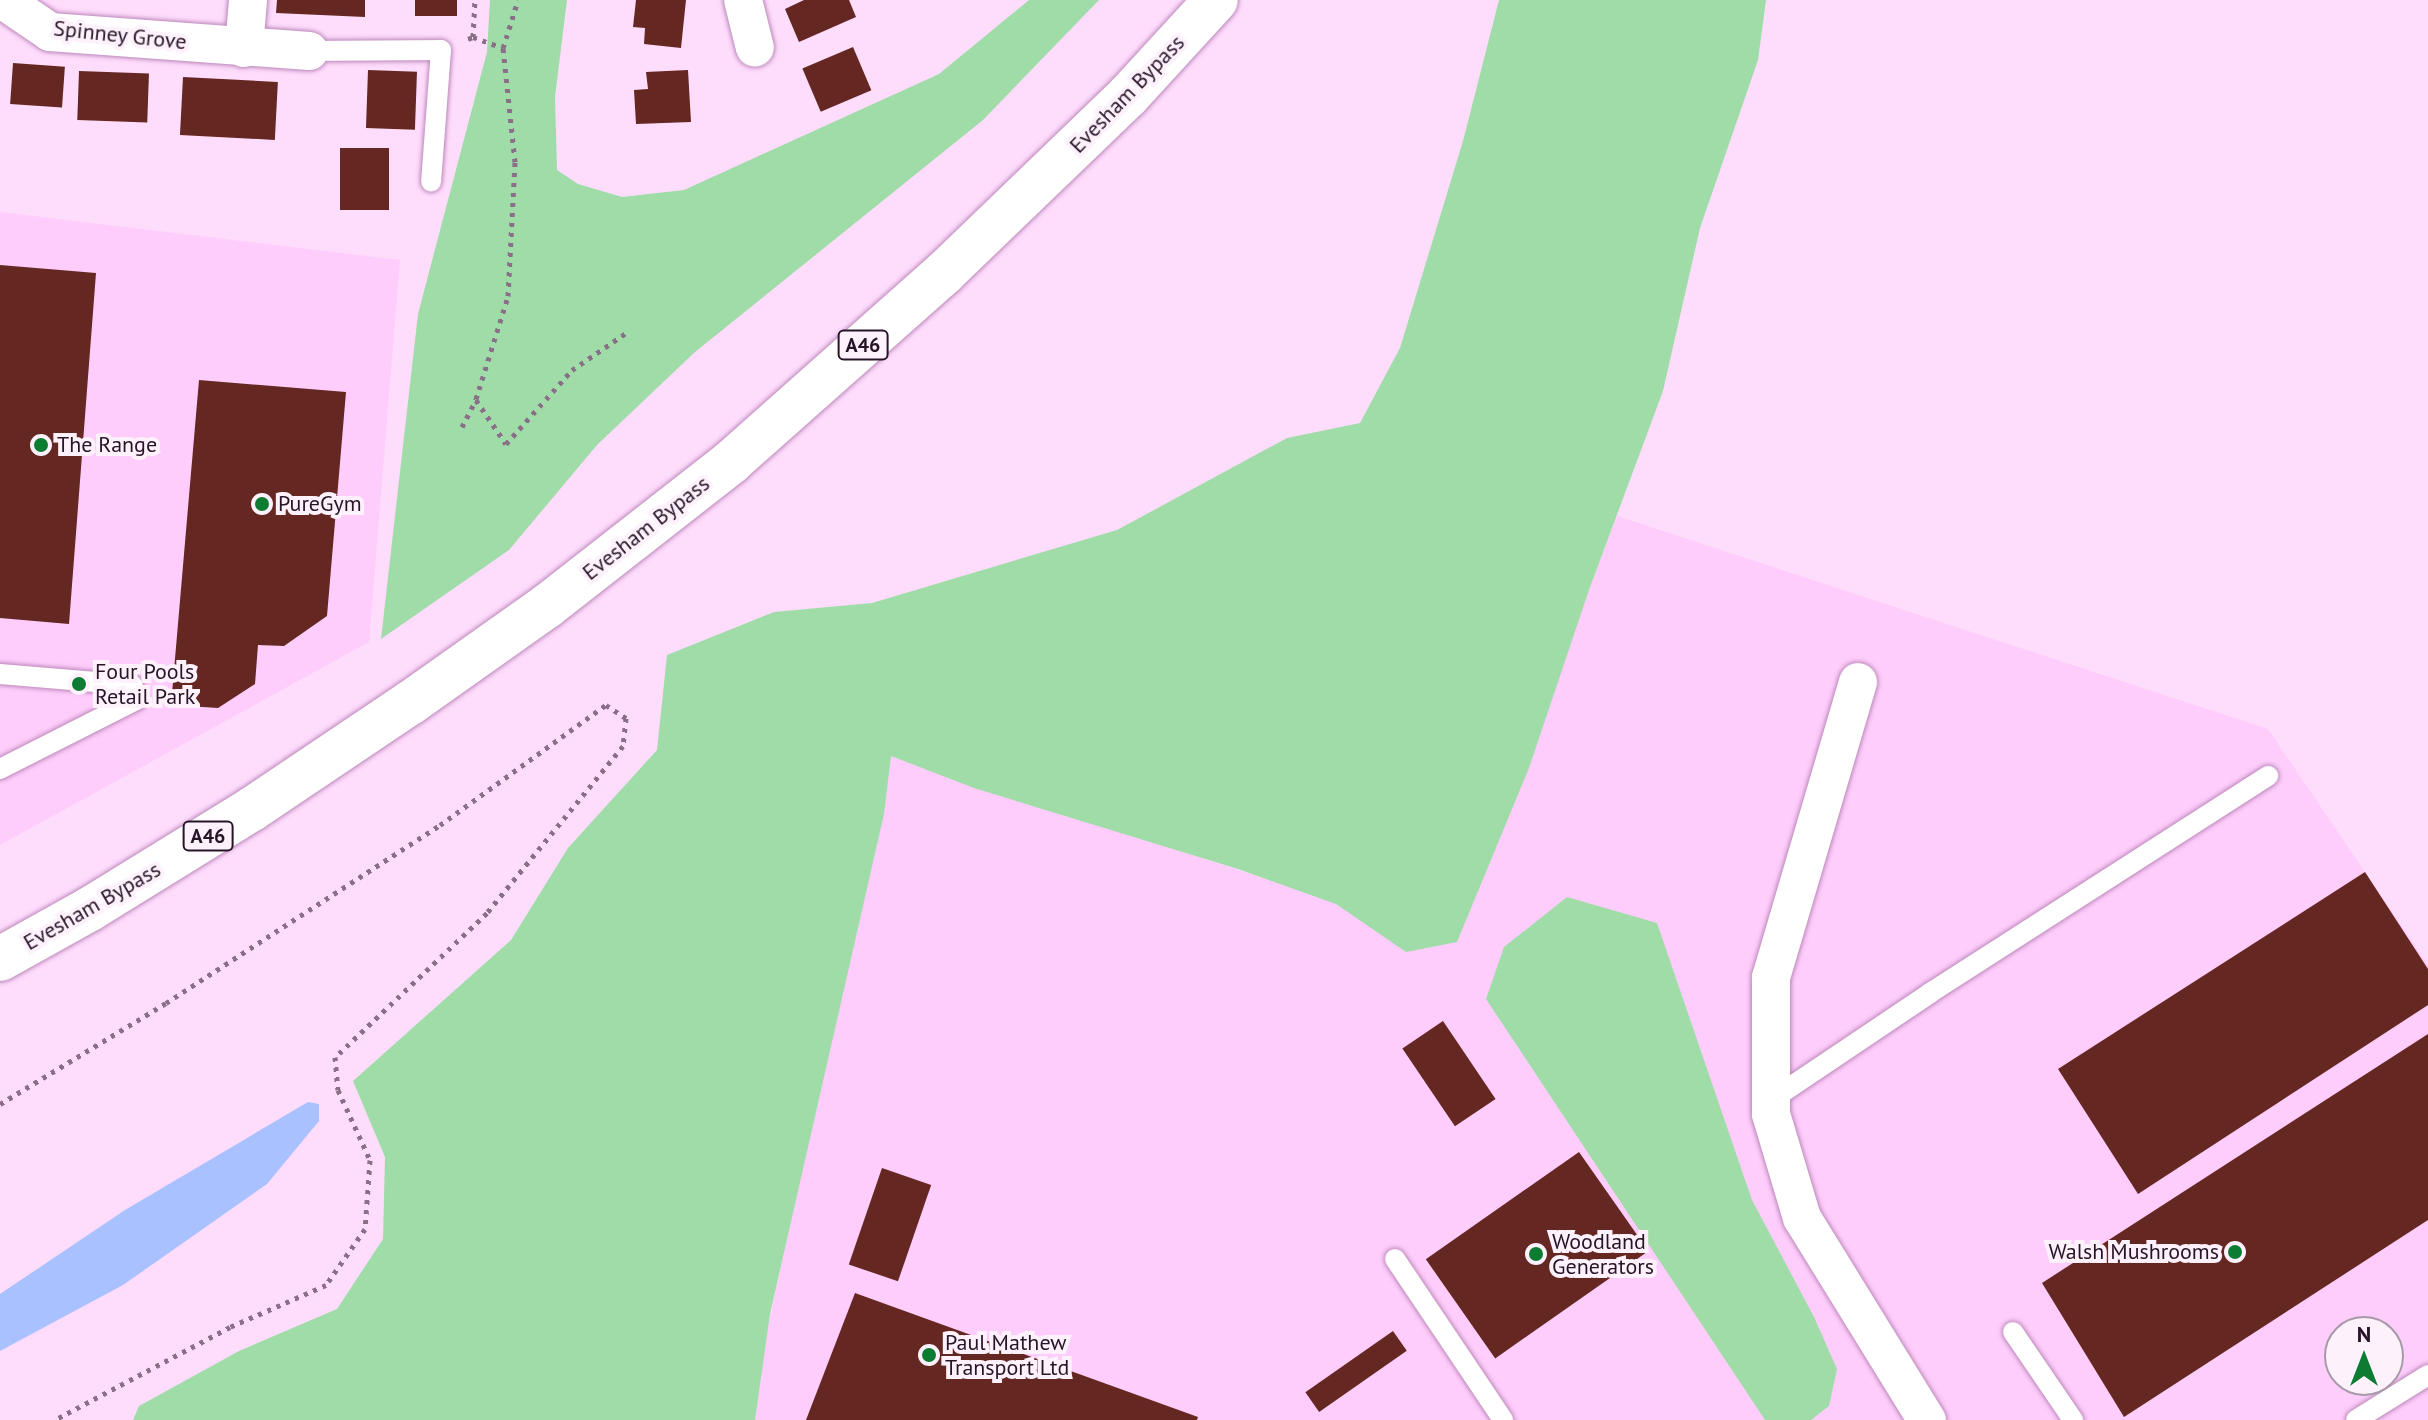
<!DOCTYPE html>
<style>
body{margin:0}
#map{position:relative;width:2428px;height:1420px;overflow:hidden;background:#fedcfc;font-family:"PT Sans",sans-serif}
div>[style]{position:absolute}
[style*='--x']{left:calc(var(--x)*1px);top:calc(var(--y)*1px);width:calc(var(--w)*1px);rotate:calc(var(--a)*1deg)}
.built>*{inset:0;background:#fecdfb}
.green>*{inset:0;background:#a0dca8}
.water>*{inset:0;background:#aac1ff}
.building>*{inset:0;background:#652721;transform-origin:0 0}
.path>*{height:5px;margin-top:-2.5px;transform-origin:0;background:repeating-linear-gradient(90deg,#896f88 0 4px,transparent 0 10px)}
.roads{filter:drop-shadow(0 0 2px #bc88ba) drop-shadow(0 0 2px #bc88ba)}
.service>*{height:20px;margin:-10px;padding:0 10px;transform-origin:10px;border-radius:10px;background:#fff}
.minor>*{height:38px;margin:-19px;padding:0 19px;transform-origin:19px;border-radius:19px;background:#fff}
.trunk>*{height:44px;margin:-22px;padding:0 22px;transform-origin:22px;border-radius:22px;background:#fff}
.dots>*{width:22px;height:22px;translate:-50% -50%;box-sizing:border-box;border:4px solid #fdf2fc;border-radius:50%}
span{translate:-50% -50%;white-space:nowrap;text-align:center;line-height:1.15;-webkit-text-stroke:8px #fdf2fc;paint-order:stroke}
.shield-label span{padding:2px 6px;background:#fdf2fc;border:2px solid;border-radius:6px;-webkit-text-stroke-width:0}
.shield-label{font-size:20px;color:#271427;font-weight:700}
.street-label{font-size:22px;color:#271427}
.poi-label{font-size:22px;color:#271427}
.left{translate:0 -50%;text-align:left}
.right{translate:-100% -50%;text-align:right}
.north{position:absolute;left:2324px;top:1316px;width:80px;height:80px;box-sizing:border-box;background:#fdf2fc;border:2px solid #a799a7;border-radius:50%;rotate:0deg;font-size:22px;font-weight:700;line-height:32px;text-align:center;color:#271427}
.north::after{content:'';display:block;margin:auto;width:28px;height:36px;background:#0c7c32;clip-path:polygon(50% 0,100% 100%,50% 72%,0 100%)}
</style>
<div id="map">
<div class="built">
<div style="clip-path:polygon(0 212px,400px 260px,369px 642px,0 845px)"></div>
<div style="clip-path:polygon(evenodd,1617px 516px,2268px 729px,2428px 965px,2428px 1420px,748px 1420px,891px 756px,1457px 942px,1617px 516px,2340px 1332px,2388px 1332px,2388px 1380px,2340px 1380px,2340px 1332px)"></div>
</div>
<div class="green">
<div style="clip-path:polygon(490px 0,567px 0,555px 97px,557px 170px,578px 184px,622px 197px,684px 190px,939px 74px,1029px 0,1099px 0,983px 120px,695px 352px,597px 445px,509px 550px,381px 639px,418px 314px,487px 52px)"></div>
<div style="clip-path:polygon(1499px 0,1766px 0,1758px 60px,1700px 228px,1663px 391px,1589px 590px,1529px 768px,1457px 942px,1406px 952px,1336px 904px,1238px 869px,974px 788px,891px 756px,884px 814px,770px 1314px,755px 1420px,133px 1420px,139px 1406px,239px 1351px,337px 1309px,383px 1239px,385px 1157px,353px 1081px,511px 940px,568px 848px,657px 750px,667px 655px,774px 612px,872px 603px,1117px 530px,1287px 438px,1360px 423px,1400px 348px,1463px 141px)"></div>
<div style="clip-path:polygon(1567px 897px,1657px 923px,1752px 1200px,1814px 1317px,1837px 1369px,1829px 1406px,1811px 1420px,1765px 1420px,1486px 999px,1504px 947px)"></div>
</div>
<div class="water">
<div style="clip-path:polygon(308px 1102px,319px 1104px,319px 1121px,267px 1184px,123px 1285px,0 1351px,0 1294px,125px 1210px)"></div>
</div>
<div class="building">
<div style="clip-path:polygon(277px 0,365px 0,365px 17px,276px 13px)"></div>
<div style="left:415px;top:0;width:42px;height:16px"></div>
<div style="clip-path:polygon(636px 0,686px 0,681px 48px,644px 44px,645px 28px,633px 27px)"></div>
<div style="clip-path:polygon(804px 0,849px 0,856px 17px,799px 42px,785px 9px)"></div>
<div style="left:853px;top:47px;width:47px;height:55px;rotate:67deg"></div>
<div style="left:13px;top:63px;width:52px;height:41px;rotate:4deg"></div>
<div style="left:368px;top:70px;width:49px;height:58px;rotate:2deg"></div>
<div style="clip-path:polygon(688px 70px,691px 122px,636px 124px,634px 90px,648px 89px,646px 72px)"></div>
<div style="left:79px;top:71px;width:70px;height:49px;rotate:2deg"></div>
<div style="left:183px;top:77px;width:95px;height:58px;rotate:3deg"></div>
<div style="left:340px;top:148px;width:49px;height:62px"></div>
<div style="clip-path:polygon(0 265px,96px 273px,69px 624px,0 618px)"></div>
<div style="clip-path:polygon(199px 380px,346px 392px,327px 616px,284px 646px,258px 645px,255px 684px,218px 708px,171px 705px)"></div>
<div style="clip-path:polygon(2365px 872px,2428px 969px,2428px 1005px,2138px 1194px,2058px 1069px)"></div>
<div style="left:1443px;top:1021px;width:94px;height:49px;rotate:56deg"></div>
<div style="clip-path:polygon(2428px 1034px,2428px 1220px,2124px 1417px,2042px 1283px)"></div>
<div style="left:1579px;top:1152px;width:121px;height:187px;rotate:55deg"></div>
<div style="left:882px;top:1168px;width:52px;height:102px;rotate:19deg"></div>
<div style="clip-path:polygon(855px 1293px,1198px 1417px,1197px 1420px,806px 1420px)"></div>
<div style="left:1393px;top:1331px;width:24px;height:107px;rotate:55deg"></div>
</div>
<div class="path">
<div style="--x:473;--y:37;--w:32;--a:20"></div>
<div style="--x:468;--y:39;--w:5;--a:-22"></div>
<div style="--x:473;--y:37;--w:37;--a:-87"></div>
<div style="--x:476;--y:400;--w:53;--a:55.7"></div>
<div style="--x:506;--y:444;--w:99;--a:-48.3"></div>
<div style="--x:572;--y:370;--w:69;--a:-34.4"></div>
<div style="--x:462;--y:427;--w:31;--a:-63"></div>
<div style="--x:476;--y:399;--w:108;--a:-72.7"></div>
<div style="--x:508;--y:296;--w:134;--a:-87"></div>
<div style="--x:515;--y:162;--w:115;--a:-96"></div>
<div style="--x:503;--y:48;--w:50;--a:-72.6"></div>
<div style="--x:0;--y:1104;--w:194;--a:-31.3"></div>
<div style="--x:166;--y:1003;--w:327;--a:-33"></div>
<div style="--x:440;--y:825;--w:205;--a:-35.9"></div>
<div style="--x:606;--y:705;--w:24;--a:33"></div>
<div style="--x:626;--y:718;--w:28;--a:96"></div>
<div style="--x:623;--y:746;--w:215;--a:129.2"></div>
<div style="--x:487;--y:913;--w:209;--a:136.5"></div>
<div style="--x:335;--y:1057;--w:33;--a:85"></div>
<div style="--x:338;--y:1090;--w:77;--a:65.4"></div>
<div style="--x:370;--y:1160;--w:69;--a:94.1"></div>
<div style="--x:365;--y:1229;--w:68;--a:124.9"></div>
<div style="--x:326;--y:1285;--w:105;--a:156.4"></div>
<div style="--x:230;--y:1327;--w:199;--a:152.1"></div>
</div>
<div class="roads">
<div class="service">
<div style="--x:309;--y:51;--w:132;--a:-0.4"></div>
<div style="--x:441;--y:50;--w:132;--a:94.3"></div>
<div style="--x:0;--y:674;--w:132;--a:4.8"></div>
<div style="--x:132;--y:685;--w:15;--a:67"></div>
<div style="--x:138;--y:699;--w:155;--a:153.1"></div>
<div style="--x:1771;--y:1100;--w:192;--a:-33.9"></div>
<div style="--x:1930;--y:993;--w:402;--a:-32.7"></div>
<div style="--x:1395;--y:1259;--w:194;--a:56.1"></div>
<div style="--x:2013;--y:1332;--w:107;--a:55.7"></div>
<div style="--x:2356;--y:1420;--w:85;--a:-32"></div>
</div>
<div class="minor">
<div style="--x:3;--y:0;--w:57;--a:34.2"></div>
<div style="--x:50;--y:32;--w:260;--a:4.2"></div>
<div style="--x:743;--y:0;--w:49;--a:76"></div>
<div style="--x:244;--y:48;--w:48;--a:-85.2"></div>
<div style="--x:1858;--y:682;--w:308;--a:106.4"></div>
<div style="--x:1771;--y:977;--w:137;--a:90"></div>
<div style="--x:1771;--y:1114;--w:109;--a:73.4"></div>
<div style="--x:1802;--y:1218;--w:238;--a:58.3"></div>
</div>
<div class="trunk">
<div style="--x:0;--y:959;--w:103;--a:-29.1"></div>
<div style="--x:90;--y:909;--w:190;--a:-31.7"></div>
<div style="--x:252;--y:809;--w:190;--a:-33.9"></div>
<div style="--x:410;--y:703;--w:168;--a:-35.3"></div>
<div style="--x:547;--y:606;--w:234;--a:-38"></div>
<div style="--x:731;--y:462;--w:285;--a:-41.6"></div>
<div style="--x:944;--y:273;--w:255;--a:-43.9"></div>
<div style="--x:1128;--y:96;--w:130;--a:-47.5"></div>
</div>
</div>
<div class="dots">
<div style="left:41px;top:445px;background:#0c7c32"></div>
<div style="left:262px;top:504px;background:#0c7c32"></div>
<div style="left:79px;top:684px;background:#0c7c32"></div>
<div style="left:2235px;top:1252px;background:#0c7c32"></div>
<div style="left:1536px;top:1254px;background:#0c7c32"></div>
<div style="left:929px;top:1355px;background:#0c7c32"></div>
</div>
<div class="shield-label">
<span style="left:863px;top:345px">A46</span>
<span style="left:208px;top:836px">A46</span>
</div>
<div class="street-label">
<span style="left:120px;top:35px;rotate:6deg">Spinney Grove</span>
<span style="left:1127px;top:94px;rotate:-46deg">Evesham Bypass</span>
<span style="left:646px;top:528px;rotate:-38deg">Evesham Bypass</span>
<span style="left:92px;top:906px;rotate:-30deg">Evesham Bypass</span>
</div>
<div class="poi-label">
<span class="left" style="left:57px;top:445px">The Range</span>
<span class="left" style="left:278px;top:504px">PureGym</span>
<span class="left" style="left:95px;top:684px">Four Pools<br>Retail Park</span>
<span class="left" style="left:1552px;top:1254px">Woodland<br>Generators</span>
<span class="right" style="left:2219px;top:1252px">Walsh Mushrooms</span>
<span class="left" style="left:945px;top:1355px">Paul Mathew<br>Transport Ltd</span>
</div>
<div class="north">N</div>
</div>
